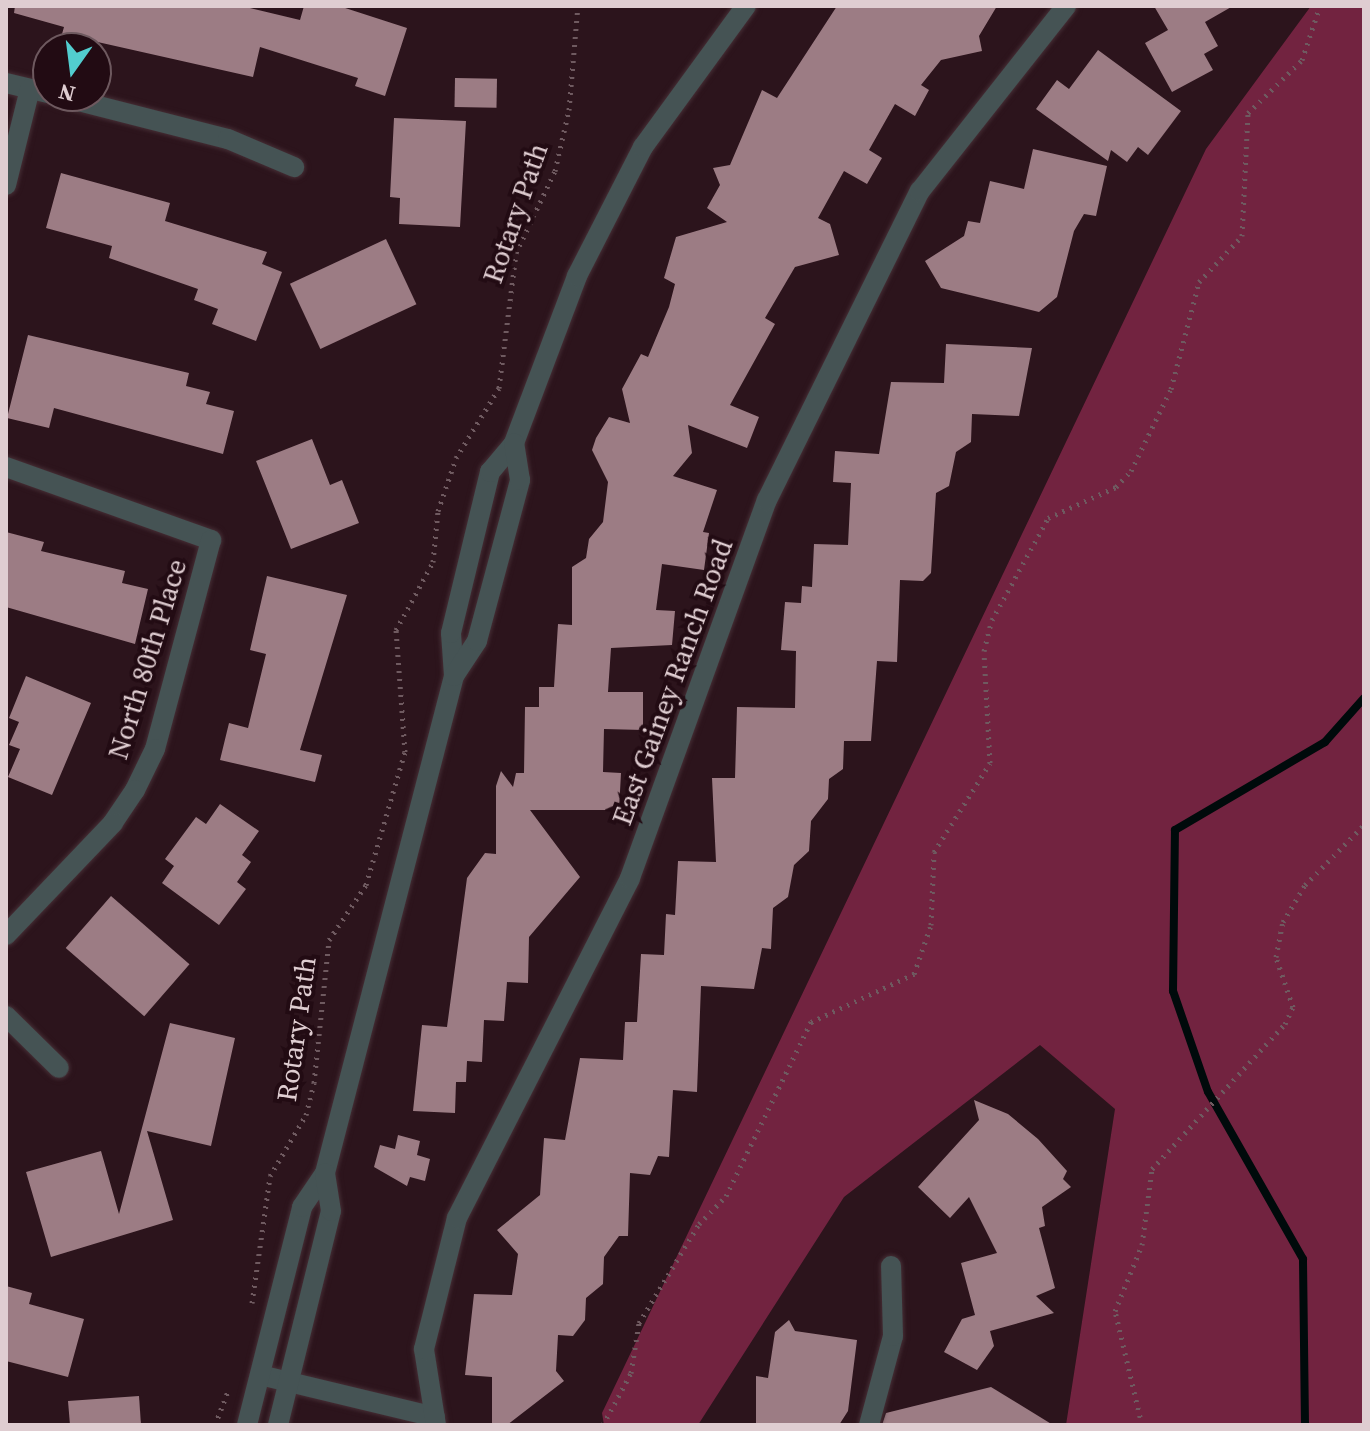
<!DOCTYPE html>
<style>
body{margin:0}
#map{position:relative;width:1370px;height:1431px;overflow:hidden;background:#2c141c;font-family:"Source Serif 4",serif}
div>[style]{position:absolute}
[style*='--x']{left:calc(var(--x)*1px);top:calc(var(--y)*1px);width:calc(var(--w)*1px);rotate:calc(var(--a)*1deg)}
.green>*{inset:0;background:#722340}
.stream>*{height:8px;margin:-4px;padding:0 4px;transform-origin:4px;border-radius:4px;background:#000a0b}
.building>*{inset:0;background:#9c7c84;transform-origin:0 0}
.path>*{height:5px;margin-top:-2.5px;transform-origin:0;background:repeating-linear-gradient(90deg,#6f5a60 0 2px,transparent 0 8px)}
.roads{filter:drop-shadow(0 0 2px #452e35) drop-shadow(0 0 2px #452e35)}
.minor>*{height:20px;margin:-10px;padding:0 10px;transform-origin:10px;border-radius:10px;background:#455354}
span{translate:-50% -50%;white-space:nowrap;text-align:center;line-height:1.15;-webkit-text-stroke:8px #220b13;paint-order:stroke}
.street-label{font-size:28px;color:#dfcdd1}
.frame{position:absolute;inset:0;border:8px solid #dfcdd1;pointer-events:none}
.north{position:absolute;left:32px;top:32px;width:80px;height:80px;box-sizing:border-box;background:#220b13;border:2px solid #6e595f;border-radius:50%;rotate:194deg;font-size:22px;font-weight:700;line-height:32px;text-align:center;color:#dfcdd1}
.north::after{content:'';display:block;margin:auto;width:28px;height:36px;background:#52cdcf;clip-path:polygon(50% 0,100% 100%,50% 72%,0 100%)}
</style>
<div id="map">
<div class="green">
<div style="clip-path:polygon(1311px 6px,1364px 6px,1364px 1425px,1066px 1425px,1115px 1109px,1040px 1045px,844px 1197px,698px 1425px,604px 1425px,602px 1413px,1206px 149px)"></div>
</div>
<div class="stream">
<div style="--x:1305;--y:1425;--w:166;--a:-90.7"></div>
<div style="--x:1303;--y:1259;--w:192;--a:-119.6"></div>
<div style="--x:1208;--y:1092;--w:107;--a:-109.1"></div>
<div style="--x:1173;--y:991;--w:161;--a:-89.3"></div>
<div style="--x:1175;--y:830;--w:174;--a:-30.4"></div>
<div style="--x:1325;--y:742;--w:59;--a:-48.4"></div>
</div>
<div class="building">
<div style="clip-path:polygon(15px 6px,242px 6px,300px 20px,304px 6px,339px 6px,407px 28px,385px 96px,355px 86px,358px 78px,260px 47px,253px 77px,62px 34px,64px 27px,14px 13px)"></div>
<div style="clip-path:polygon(837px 6px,997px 6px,979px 36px,982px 51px,941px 60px,921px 85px,929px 90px,915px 116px,895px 104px,869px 150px,882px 158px,867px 184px,844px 171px,818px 218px,830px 224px,839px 255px,795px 267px,765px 318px,775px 324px,730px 405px,759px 417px,747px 448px,688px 425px,692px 453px,673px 476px,717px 490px,703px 532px,709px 533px,704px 570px,662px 564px,656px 610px,675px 611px,672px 645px,611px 648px,608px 692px,643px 692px,643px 730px,604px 729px,603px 772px,621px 773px,619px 810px,530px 810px,580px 877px,529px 937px,528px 983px,507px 982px,504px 1021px,484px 1020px,482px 1062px,467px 1061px,466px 1082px,456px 1082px,455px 1113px,413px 1111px,422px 1025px,447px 1027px,467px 878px,485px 853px,496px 854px,496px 786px,501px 771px,513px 787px,516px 773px,524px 773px,525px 707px,539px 707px,539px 687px,554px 687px,558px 624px,572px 625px,572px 567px,586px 558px,589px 539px,603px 522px,608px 482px,592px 450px,596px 438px,609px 417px,630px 423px,622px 389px,641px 354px,648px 357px,669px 307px,675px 284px,664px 278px,676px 237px,727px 222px,707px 208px,720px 185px,713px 168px,730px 165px,762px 90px,777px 98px)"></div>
<div style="clip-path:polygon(1154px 6px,1233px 6px,1205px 22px,1218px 46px,1204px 54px,1213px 70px,1172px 92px,1145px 43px,1168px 30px)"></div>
<div style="clip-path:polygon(1098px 50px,1181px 111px,1148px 155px,1138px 147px,1127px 162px,1111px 150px,1108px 161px,1036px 109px,1057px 80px,1069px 89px)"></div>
<div style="left:455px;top:78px;width:42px;height:29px;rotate:1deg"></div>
<div style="clip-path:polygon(394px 118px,466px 121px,460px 227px,399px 224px,400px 198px,390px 197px)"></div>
<div style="clip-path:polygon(1033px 149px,1107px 166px,1096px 216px,1084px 214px,1074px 231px,1057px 297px,1039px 312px,941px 288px,925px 261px,964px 236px,968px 221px,980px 223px,990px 181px,1024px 189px)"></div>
<div style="clip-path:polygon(61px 173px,170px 203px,165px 221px,267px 252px,262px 264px,282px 272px,256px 341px,212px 324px,218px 309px,194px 300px,198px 289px,109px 258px,112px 246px,46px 228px)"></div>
<div style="left:386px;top:239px;width:72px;height:106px;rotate:65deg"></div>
<div style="clip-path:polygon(28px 335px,189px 373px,186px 386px,210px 392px,206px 404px,234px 411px,223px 454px,54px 408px,49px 428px,7px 418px)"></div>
<div style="clip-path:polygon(946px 344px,1032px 348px,1019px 416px,972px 414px,971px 442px,956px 452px,949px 486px,936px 493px,931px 573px,923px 581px,900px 580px,897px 662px,877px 661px,871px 741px,844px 741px,843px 769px,829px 779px,828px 799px,811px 821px,809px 851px,794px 865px,788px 897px,773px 908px,771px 949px,762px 948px,754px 989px,701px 986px,697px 1092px,673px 1090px,669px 1157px,658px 1156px,650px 1175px,630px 1173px,628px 1236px,619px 1236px,604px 1257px,603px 1284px,586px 1298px,585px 1320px,573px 1336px,558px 1335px,556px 1371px,564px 1381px,507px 1425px,492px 1425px,492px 1377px,465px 1375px,474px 1294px,512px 1295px,518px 1254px,497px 1230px,540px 1195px,544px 1138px,565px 1140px,580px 1058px,623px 1060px,625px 1022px,637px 1022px,641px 954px,664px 955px,666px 914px,675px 915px,678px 861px,716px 862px,712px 778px,735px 778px,737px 707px,795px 708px,796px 651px,781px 650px,785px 602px,801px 603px,802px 586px,812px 587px,814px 544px,848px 545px,851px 483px,833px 482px,835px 451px,879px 454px,891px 382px,944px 383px)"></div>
<div style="clip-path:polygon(312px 439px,330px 485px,342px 480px,359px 523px,291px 549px,256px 461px)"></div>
<div style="clip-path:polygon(6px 532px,44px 542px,41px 551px,125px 571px,122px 583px,148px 589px,135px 644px,6px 607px)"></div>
<div style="clip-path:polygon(267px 576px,347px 595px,300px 750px,322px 755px,315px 782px,220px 760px,229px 723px,248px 728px,266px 654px,250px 650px)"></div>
<div style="clip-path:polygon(26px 676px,91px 703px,52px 795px,8px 777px,20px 749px,9px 745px,19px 722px,9px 718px)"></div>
<div style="clip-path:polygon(220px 804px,259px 831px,242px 855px,251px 862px,237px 882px,246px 889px,219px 925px,162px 883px,174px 866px,165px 859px,196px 817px,206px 824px)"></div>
<div style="left:111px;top:896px;width:104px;height:69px;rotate:41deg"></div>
<div style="clip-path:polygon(170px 1023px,235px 1038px,211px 1146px,147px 1131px,173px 1220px,51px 1257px,26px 1172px,101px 1151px,119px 1214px)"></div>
<div style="clip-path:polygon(974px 1100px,1008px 1114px,1038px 1139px,1067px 1171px,1063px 1179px,1071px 1187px,1042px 1207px,1045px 1226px,1039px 1228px,1055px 1288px,1036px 1296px,1054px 1313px,990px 1331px,994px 1346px,977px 1370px,944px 1352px,962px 1319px,975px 1315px,961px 1263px,997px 1253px,969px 1197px,950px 1218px,918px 1187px,979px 1120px)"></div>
<div style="clip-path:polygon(398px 1135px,420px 1141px,417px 1155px,430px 1159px,425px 1181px,410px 1177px,407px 1186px,374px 1167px,380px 1145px,395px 1149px)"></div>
<div style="clip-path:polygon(6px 1286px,32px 1293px,29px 1304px,84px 1319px,68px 1377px,6px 1361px)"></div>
<div style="clip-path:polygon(789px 1320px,795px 1331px,857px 1340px,848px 1411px,839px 1425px,756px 1425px,756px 1376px,768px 1378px,775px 1332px)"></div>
<div style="clip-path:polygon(991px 1387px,1053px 1425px,882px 1425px,886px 1413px)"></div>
<div style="clip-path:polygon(139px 1396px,141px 1425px,70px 1425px,68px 1401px)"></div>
</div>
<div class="path">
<div style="--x:252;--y:1303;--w:128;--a:-81.9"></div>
<div style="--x:270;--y:1176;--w:71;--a:-59.5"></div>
<div style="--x:306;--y:1115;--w:33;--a:-76"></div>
<div style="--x:314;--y:1083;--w:144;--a:-84"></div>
<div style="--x:329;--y:940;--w:66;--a:-56.1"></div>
<div style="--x:366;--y:885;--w:139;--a:-73.7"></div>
<div style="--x:405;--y:752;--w:122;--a:-94.2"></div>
<div style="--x:396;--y:630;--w:77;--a:-61.4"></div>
<div style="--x:433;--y:562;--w:51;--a:-84.4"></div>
<div style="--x:438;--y:511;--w:56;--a:-71.2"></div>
<div style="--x:456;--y:458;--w:82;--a:-58.4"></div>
<div style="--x:499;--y:388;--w:136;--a:-82.8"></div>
<div style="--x:516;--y:253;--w:91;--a:-64.6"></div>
<div style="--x:555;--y:171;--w:63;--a:-77.1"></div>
<div style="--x:569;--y:110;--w:104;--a:-85.1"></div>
<div style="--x:215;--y:1425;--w:39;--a:-69"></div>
<div style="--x:603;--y:1425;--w:59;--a:-61.7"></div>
<div style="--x:631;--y:1373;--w:51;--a:-80.9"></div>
<div style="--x:639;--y:1323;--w:116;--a:-58.8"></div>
<div style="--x:699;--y:1224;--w:39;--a:-46"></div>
<div style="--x:726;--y:1196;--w:194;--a:-64"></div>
<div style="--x:811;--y:1022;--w:114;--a:-25"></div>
<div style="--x:914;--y:974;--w:52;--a:-70.9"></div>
<div style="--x:931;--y:925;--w:73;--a:-87.6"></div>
<div style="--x:934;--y:852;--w:105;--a:-57.8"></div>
<div style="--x:990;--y:763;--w:112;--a:-93.1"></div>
<div style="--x:984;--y:651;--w:32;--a:-76"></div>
<div style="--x:992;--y:620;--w:116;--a:-61.2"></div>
<div style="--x:1048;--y:518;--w:75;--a:-24.5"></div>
<div style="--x:1116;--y:487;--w:22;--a:-47"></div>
<div style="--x:1131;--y:471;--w:91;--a:-64"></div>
<div style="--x:1171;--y:389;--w:111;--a:-75.3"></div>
<div style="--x:1199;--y:282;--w:63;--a:-46.9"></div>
<div style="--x:1242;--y:236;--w:123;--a:-87.2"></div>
<div style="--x:1248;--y:113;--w:76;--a:-44.5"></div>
<div style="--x:1302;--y:60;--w:57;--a:-71.6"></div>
<div style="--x:1142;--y:1425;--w:117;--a:-103.3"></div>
<div style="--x:1115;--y:1311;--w:71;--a:-67.8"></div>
<div style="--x:1142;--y:1245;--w:77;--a:-82.5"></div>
<div style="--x:1152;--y:1169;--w:197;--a:-47.5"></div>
<div style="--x:1285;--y:1024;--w:19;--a:-65"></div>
<div style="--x:1293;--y:1007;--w:53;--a:-108.8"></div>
<div style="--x:1276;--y:957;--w:36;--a:-79"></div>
<div style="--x:1283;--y:922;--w:43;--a:-59.3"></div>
<div style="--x:1305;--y:885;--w:84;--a:-45.5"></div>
</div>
<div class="roads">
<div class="minor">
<div style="--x:6;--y:83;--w:43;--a:13.4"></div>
<div style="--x:59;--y:96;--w:174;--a:14.3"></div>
<div style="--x:228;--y:139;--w:72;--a:23"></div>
<div style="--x:6;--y:185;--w:99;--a:-76"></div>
<div style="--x:6;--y:467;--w:218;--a:19.6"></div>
<div style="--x:211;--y:540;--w:216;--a:105"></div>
<div style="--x:155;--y:749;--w:46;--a:116"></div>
<div style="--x:135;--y:790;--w:40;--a:124"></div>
<div style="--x:113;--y:823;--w:155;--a:133.7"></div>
<div style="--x:454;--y:676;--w:43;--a:-94"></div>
<div style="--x:451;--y:633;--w:166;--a:-76.4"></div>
<div style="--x:490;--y:472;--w:38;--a:-50"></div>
<div style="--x:514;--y:443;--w:178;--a:-69.3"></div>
<div style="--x:577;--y:276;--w:145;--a:-62.9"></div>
<div style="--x:643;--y:147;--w:175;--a:-53.9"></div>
<div style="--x:6;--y:1016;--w:74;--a:44.5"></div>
<div style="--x:260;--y:1375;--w:180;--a:13.5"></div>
<div style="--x:247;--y:1425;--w:225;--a:-75.8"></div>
<div style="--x:302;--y:1207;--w:41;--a:-55.9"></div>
<div style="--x:325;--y:1173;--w:513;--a:-75.45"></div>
<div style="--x:454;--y:676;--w:42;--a:-56.7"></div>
<div style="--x:477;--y:641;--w:167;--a:-75"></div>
<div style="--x:520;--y:480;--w:37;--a:-99"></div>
<div style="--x:278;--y:1425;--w:220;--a:-76.1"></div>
<div style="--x:331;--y:1211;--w:38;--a:-99"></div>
<div style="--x:436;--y:1425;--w:77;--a:-99"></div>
<div style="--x:424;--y:1349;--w:135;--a:-75.9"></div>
<div style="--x:457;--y:1218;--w:381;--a:-63"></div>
<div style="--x:630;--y:878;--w:402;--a:-70.1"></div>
<div style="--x:767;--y:500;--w:345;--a:-63.7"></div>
<div style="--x:920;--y:191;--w:236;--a:-51.7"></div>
<div style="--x:869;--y:1425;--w:92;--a:-74.9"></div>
<div style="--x:893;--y:1336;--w:70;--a:-91.6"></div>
</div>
</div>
<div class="street-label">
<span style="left:515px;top:213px;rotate:-71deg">Rotary Path</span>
<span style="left:147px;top:659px;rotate:-73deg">North 80th Place</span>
<span style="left:672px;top:682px;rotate:-70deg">East Gainey Ranch Road</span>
<span style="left:296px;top:1029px;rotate:-82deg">Rotary Path</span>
</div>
<div class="frame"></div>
<div class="north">N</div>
</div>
